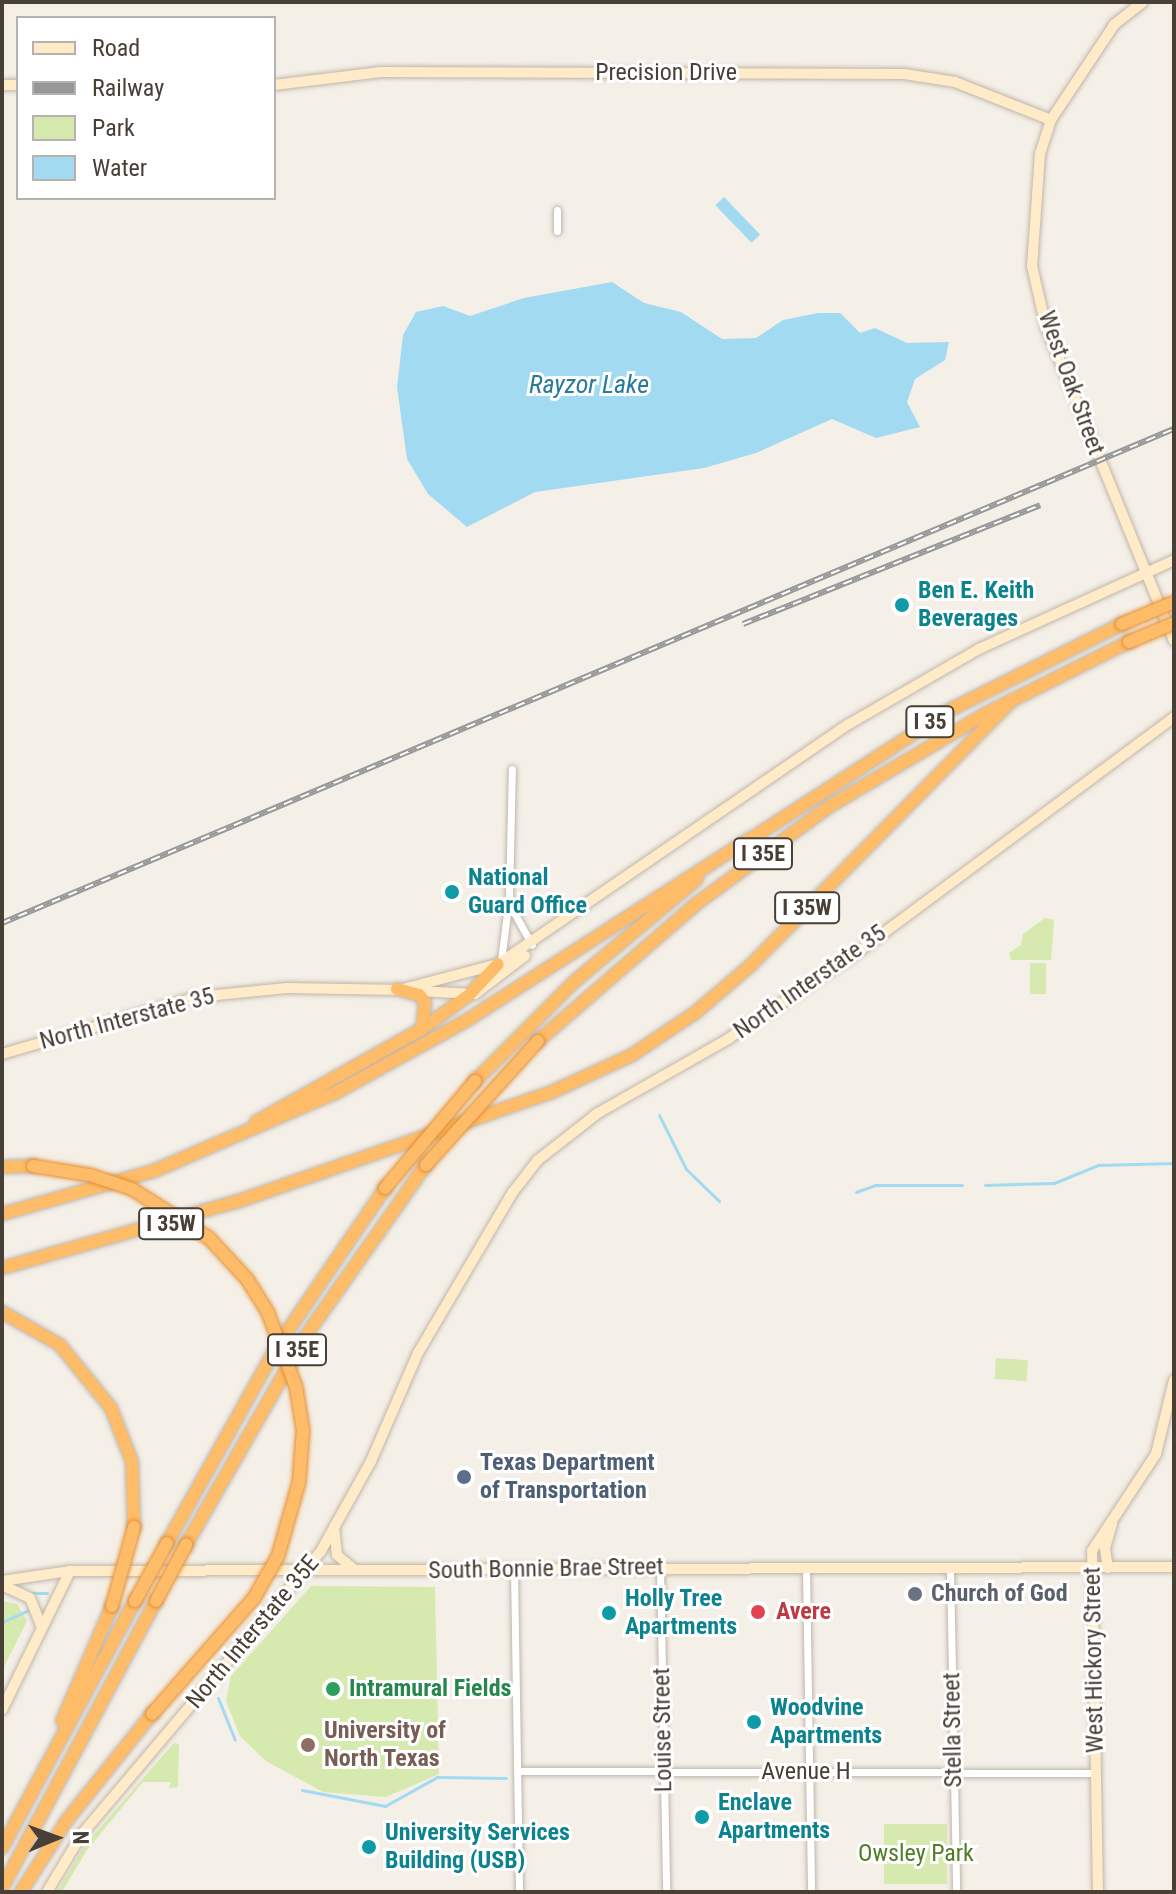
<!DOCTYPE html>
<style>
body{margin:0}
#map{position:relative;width:1176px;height:1894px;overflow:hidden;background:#f4efe7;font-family:"Roboto Condensed",sans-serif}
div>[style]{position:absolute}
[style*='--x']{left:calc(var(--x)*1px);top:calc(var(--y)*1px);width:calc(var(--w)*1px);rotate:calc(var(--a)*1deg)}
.green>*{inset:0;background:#d6e9af;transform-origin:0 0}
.water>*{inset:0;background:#a2daf2;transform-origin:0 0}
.stream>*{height:3px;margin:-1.5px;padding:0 1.5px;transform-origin:1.5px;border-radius:1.5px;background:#a2daf2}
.roads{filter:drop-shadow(0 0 2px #c0b6aa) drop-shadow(0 0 2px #c0b6aa)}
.street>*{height:7px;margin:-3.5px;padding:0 3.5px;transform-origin:3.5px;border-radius:3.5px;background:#fff}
.secondary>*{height:10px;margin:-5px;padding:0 5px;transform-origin:5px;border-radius:5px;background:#ffebc7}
.highway>*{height:12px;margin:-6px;padding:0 6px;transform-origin:6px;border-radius:6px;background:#ffbc68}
.rail>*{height:6px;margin-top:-3px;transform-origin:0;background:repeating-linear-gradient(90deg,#fff 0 9px,#979797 0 18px);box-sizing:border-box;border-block:2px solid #979797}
.bridges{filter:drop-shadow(0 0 2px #e28f34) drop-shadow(0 0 2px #e28f34)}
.highway-bridge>*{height:12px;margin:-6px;padding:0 6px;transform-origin:6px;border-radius:6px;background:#ffbc68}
.dots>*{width:22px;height:22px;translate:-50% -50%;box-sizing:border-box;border:4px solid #fff;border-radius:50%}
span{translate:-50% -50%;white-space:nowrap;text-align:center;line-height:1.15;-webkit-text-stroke:6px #fff;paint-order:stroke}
.shield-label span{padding:2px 6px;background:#fff;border:2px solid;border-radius:6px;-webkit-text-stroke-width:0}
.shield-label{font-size:22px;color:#483f36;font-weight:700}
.street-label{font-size:24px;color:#483f36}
.culture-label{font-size:24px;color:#0d838f;font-weight:700}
.left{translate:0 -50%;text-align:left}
.service-label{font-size:24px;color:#4e5e75;font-weight:700}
.worship-label{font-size:24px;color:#5b616d;font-weight:700}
.health-label{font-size:24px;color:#be3a42;font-weight:700}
.leisure-label{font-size:24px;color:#27864d;font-weight:700}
.education-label{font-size:24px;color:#785e54;font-weight:700}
.park-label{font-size:24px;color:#507c27}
.water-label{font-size:26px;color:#287a9e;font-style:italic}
.frame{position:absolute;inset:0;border:4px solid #483f36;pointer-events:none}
.legend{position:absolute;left:16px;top:16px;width:260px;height:184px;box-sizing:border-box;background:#fff;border:2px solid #b6b2af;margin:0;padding:10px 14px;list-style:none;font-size:24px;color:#483f36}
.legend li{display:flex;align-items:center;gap:16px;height:40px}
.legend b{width:40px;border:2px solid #b6b2af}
.north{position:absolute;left:16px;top:1798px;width:80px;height:80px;-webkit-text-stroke:6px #fff;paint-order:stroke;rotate:89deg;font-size:22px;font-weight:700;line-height:32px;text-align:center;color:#483f36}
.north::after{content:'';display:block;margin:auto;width:28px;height:36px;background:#483f36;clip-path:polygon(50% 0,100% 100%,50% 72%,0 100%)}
</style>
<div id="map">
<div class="green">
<div style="clip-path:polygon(1045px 918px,1054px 920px,1051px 960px,1011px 960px,1009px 953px,1021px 945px,1023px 934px)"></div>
<div style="left:1030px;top:963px;width:16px;height:31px"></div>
<div style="left:996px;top:1358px;width:32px;height:21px;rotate:4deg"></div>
<div style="clip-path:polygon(311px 1586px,435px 1587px,439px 1774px,386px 1797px,323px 1792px,266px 1761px,240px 1736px,226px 1701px,231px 1676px)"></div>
<div style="clip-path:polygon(2px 1601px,17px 1604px,27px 1621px,2px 1671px)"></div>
<div style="clip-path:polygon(174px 1743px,179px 1744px,178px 1787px,169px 1788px,171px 1782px,143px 1782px,87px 1850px,62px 1892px,57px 1892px,85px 1845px)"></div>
<div style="left:884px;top:1824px;width:63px;height:60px"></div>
</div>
<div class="water">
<div style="left:724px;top:197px;width:52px;height:12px;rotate:46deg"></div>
<div style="clip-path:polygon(612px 282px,644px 303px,681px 312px,722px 339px,756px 338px,783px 320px,818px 313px,840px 313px,860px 333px,875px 328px,907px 343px,949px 342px,945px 360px,915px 379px,907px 402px,920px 427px,876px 438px,832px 419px,756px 453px,704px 468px,535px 492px,467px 527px,428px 494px,407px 459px,397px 387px,403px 335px,416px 312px,443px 306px,470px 316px,524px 298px)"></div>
</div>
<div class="stream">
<div style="--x:659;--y:1115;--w:60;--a:63.4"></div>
<div style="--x:686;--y:1169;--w:46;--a:44.1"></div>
<div style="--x:985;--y:1185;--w:69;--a:-1.7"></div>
<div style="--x:1054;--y:1183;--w:48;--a:-22.2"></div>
<div style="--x:1098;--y:1165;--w:76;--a:-1.5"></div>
<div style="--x:856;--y:1192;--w:20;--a:-20"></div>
<div style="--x:875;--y:1185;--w:87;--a:0"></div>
<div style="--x:30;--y:1593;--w:17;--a:0"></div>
<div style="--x:2;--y:1622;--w:32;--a:-24"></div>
<div style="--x:218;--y:1698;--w:45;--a:68"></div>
<div style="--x:302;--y:1790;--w:85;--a:10.9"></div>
<div style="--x:385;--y:1806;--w:60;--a:-29.1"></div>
<div style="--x:437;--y:1777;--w:69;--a:0.8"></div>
</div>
<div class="roads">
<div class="street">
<div style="--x:557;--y:210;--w:21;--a:90"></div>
<div style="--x:511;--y:907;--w:43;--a:61.1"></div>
<div style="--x:501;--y:961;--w:64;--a:-82.9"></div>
<div style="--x:509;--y:897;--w:128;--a:-88.7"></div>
<div style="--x:660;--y:1568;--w:324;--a:88.9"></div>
<div style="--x:806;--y:1568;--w:324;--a:89.1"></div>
<div style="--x:950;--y:1568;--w:324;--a:88.9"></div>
<div style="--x:514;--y:1569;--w:323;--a:89.1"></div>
<div style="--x:517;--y:1771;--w:579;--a:0.2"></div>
</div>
<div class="secondary">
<div style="--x:1143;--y:2;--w:37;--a:142"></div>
<div style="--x:1114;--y:25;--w:114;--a:123.6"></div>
<div style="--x:1051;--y:120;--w:35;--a:108"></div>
<div style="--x:1040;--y:153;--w:113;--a:94"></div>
<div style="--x:1032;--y:266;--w:63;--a:77.1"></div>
<div style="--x:1046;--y:327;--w:339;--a:67.8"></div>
<div style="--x:2;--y:85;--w:16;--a:0"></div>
<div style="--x:274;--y:85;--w:108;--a:-6.9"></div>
<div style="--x:381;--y:72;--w:523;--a:0.22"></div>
<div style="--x:904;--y:74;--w:52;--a:8.9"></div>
<div style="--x:955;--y:82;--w:103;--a:21.6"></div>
<div style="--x:403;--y:989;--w:98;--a:-14.7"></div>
<div style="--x:498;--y:964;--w:425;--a:-34.4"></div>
<div style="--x:849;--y:724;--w:150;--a:-30"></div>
<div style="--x:979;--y:649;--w:214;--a:-24.5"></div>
<div style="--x:418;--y:991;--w:57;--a:3"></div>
<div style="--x:475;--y:994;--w:63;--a:-37.2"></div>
<div style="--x:2;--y:1054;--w:203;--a:-16.3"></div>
<div style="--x:197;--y:997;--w:90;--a:-5.7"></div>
<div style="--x:287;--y:988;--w:115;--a:1"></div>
<div style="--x:334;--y:1527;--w:28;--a:84"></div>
<div style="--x:337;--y:1555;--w:23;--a:40"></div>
<div style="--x:1108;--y:1568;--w:20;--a:-99"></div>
<div style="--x:1105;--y:1548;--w:26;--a:-74"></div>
<div style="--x:2;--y:1581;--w:69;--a:-8.4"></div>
<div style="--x:70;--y:1571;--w:1104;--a:-0.21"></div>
<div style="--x:2;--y:1585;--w:31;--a:25"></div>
<div style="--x:30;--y:1598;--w:32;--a:68"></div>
<div style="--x:2;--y:1710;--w:155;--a:-63.9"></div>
<div style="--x:47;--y:1892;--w:68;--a:-58.9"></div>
<div style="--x:82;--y:1834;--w:370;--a:-49.8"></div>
<div style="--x:321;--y:1551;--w:103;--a:-60.9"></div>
<div style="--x:371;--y:1461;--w:118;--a:-66.5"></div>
<div style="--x:418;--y:1353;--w:187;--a:-59.5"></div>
<div style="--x:513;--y:1192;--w:41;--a:-52"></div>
<div style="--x:538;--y:1160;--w:76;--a:-38.1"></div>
<div style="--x:598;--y:1113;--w:150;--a:-29.6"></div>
<div style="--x:728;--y:1039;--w:151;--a:-33.7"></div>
<div style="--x:854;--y:955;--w:399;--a:-36.6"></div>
<div style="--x:1098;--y:1892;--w:341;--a:-91"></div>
<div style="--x:1092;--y:1551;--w:116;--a:-56.6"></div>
<div style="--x:1156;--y:1454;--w:76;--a:-76.3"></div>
</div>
<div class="highway">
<div style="--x:743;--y:844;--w:247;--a:-32.9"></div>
<div style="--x:950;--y:710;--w:192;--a:-26.6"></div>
<div style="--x:397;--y:989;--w:23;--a:15"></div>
<div style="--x:419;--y:995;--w:9;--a:49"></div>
<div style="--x:425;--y:1002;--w:27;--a:96"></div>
<div style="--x:538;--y:1041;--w:209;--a:-40.9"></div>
<div style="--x:696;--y:904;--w:166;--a:-36.2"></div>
<div style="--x:830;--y:806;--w:180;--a:-30.7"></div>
<div style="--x:985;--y:714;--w:161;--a:-26.6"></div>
<div style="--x:475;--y:1081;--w:141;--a:-45"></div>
<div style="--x:575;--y:981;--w:159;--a:-39.9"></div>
<div style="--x:256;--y:1122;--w:190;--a:-29.3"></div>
<div style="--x:422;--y:1029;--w:58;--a:-35.9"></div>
<div style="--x:469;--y:995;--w:42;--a:-46.9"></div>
<div style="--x:2;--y:1167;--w:31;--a:-2"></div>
<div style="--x:2;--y:1214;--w:160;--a:-15.9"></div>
<div style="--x:156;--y:1170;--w:195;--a:-23.3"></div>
<div style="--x:335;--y:1093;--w:153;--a:-28.9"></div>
<div style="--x:469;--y:1019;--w:333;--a:-32.7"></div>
<div style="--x:2;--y:1268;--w:243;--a:-15.8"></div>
<div style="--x:236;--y:1202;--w:335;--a:-19.2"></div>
<div style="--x:552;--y:1092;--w:88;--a:-24.8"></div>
<div style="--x:632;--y:1055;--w:76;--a:-33.7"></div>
<div style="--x:695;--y:1013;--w:74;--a:-40.6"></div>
<div style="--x:751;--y:965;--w:372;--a:-45.4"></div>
<div style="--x:2;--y:1312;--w:67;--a:29.6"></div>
<div style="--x:60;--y:1345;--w:81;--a:51"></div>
<div style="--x:111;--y:1408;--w:58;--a:68.7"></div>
<div style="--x:132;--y:1462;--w:65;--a:88.2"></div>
<div style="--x:167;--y:1543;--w:223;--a:-60.8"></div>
<div style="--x:276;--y:1348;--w:194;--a:-55.7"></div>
<div style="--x:186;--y:1545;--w:240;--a:-60.2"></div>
<div style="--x:305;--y:1337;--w:210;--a:-54.9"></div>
<div style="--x:62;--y:1721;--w:125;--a:-66.5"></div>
<div style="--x:2;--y:1848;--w:281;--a:-61.7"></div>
<div style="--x:2;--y:1888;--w:326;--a:-61.8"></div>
<div style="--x:21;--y:1892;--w:85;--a:-57.4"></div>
<div style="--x:67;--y:1820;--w:136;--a:-51.3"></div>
</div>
</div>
<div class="rail">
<div style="--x:743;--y:624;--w:320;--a:-21.8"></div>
<div style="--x:2;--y:923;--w:1272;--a:-22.86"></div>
</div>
<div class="bridges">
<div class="highway-bridge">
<div style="--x:1122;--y:624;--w:56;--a:-22.9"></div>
<div style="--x:1129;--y:642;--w:49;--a:-22.9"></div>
<div style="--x:426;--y:1165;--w:167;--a:-47.9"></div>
<div style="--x:33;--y:1166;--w:58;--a:9"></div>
<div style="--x:90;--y:1175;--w:44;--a:18.4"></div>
<div style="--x:132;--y:1189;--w:91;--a:32.5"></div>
<div style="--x:209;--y:1238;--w:56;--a:47.2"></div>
<div style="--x:247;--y:1279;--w:40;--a:58"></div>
<div style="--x:268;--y:1313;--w:79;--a:69.3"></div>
<div style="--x:296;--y:1387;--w:44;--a:80.8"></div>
<div style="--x:303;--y:1430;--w:52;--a:94.4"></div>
<div style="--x:299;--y:1482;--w:77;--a:105.8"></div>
<div style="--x:278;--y:1556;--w:48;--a:119.7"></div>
<div style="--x:254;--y:1598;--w:154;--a:131.3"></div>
<div style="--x:385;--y:1188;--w:140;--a:-49.9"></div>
<div style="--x:135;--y:1601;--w:66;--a:-61.1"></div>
<div style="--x:156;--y:1601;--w:64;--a:-61.8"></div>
<div style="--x:112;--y:1606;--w:82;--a:-74.4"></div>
</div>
</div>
<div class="dots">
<div style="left:902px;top:605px;background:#0f9aa8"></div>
<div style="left:452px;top:892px;background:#0f9aa8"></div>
<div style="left:464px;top:1477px;background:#5c6f8a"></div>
<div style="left:915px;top:1594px;background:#6b7280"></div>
<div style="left:758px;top:1612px;background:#e0444e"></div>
<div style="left:609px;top:1613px;background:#0f9aa8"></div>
<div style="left:333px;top:1689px;background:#2e9e5b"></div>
<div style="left:754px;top:1722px;background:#0f9aa8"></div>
<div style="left:308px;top:1745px;background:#8d6e63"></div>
<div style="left:702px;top:1817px;background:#0f9aa8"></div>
<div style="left:369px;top:1847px;background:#0f9aa8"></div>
</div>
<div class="shield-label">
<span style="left:930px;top:722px">I 35</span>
<span style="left:763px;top:854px">I 35E</span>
<span style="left:807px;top:908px">I 35W</span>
<span style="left:171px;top:1224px">I 35W</span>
<span style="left:297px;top:1350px">I 35E</span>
</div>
<div class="street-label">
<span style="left:666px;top:73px">Precision Drive</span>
<span style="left:1071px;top:383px;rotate:70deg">West Oak Street</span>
<span style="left:810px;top:982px;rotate:-35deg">North Interstate 35</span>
<span style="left:127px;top:1019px;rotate:-15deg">North Interstate 35</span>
<span style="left:546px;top:1569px;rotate:-1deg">South Bonnie Brae Street</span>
<span style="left:253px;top:1632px;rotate:-50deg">North Interstate 35E</span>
<span style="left:1094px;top:1660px;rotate:-91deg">West Hickory Street</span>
<span style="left:663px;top:1730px;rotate:-91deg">Louise Street</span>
<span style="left:953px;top:1730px;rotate:-91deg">Stella Street</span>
<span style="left:806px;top:1772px">Avenue H</span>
</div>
<div class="culture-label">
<span class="left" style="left:918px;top:605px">Ben E. Keith<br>Beverages</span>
<span class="left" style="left:468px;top:892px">National<br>Guard Office</span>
<span class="left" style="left:625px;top:1613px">Holly Tree<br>Apartments</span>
<span class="left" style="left:770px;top:1722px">Woodvine<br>Apartments</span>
<span class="left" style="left:718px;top:1817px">Enclave<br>Apartments</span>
<span class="left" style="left:385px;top:1847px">University Services<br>Building (USB)</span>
</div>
<div class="service-label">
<span class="left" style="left:480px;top:1477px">Texas Department<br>of Transportation</span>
</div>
<div class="worship-label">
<span class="left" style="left:931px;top:1594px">Church of God</span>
</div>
<div class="health-label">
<span class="left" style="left:776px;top:1612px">Avere</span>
</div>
<div class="leisure-label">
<span class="left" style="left:349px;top:1689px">Intramural Fields</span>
</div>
<div class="education-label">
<span class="left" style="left:324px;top:1745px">University of<br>North Texas</span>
</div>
<div class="park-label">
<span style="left:916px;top:1854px">Owsley Park</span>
</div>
<div class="water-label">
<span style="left:589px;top:385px">Rayzor Lake</span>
</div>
<div class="frame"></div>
<ul class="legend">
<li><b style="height:10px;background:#ffebc7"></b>Road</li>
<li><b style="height:10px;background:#979797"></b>Railway</li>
<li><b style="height:22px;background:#d6e9af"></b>Park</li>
<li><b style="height:22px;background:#a2daf2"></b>Water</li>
</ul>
<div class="north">N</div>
</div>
